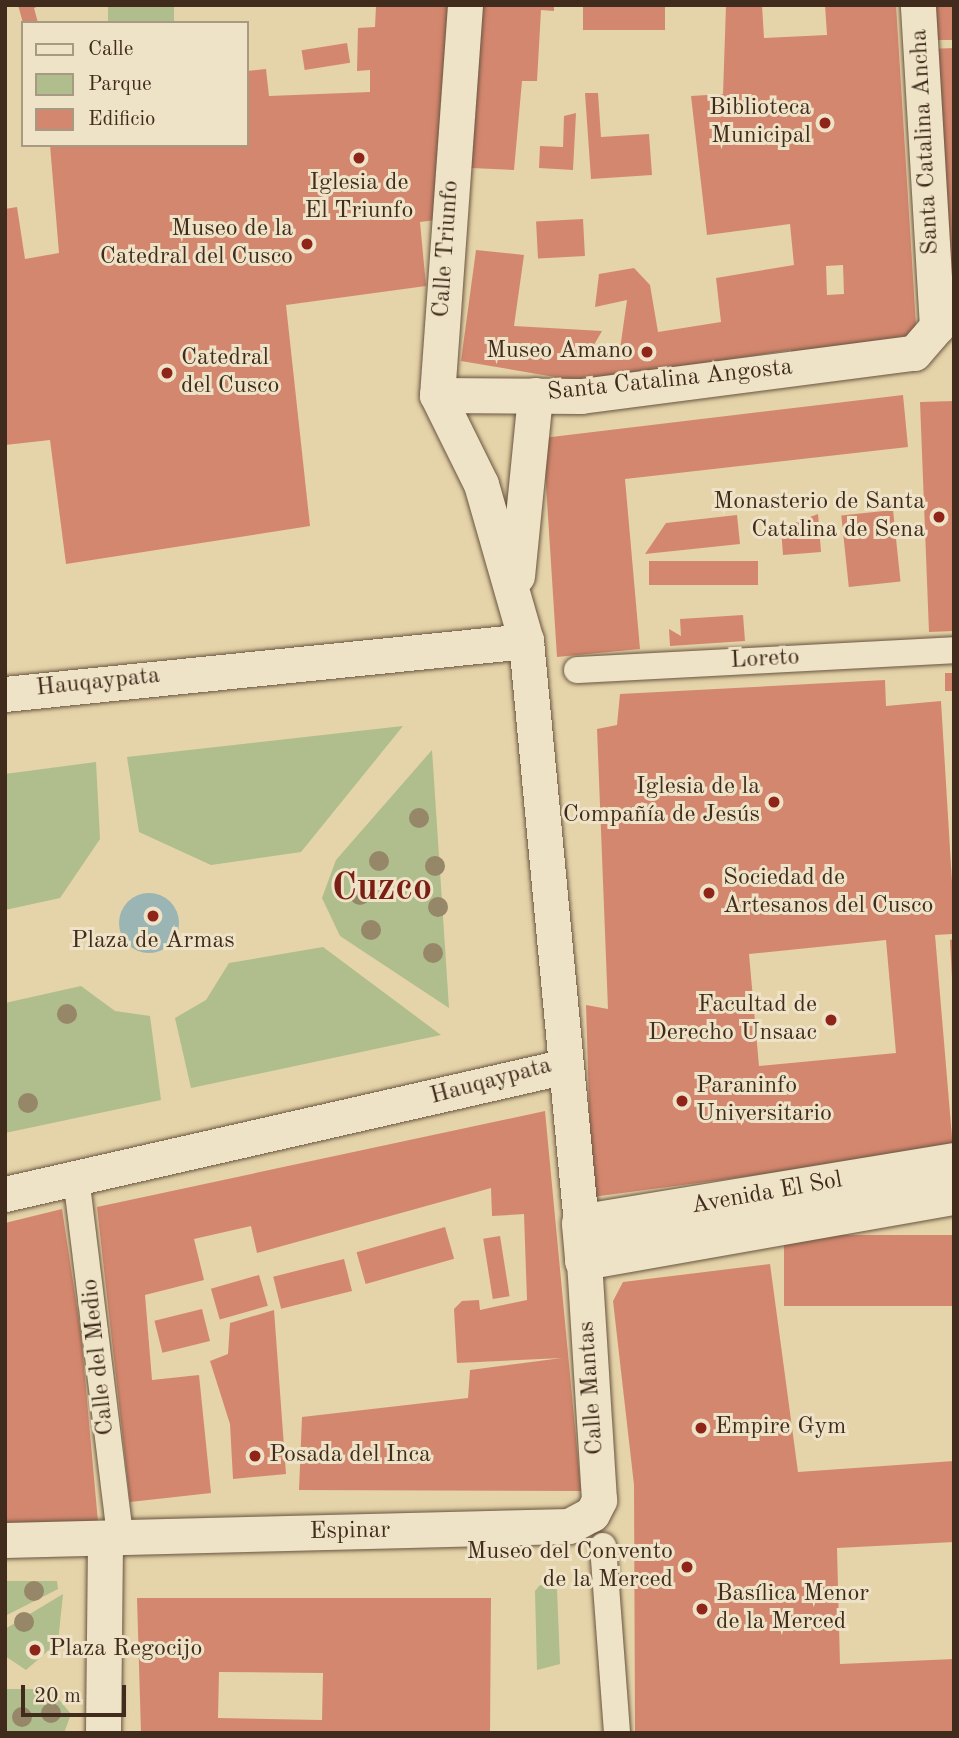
<!DOCTYPE html>
<meta charset="utf-8">
<style>
body{margin:0}
#map{position:relative;width:959px;height:1738px;overflow:hidden;background:#e5d3a9;font-family:"Old Standard TT",serif}
div>[style]{position:absolute}
[style*='--x']{left:calc(var(--x)*1px);top:calc(var(--y)*1px);width:calc(var(--w)*1px);rotate:calc(var(--a)*1deg)}
.green>*{inset:0;background:#afbe8c;transform-origin:0 0}
.water>*{inset:0;background:#9ab5b3}
.round{border-radius:50%}
.building>*{inset:0;background:#d4876f;transform-origin:0 0}
.roads{filter:drop-shadow(0 0 2px #69553f) drop-shadow(0 0 2px #69553f)}
.pedestrian>*{height:26px;margin:-13px;padding:0 13px;transform-origin:13px;border-radius:13px;background:#eee2c7}
.minor>*{height:35px;margin:-17.5px;padding:0 17.5px;transform-origin:17.5px;border-radius:17.5px;background:#eee2c7}
.tertiary>*{height:38px;margin:-19px;padding:0 19px;transform-origin:19px;border-radius:19px;background:#eee2c7}
.trees>*{width:20px;height:20px;margin:-10px;border-radius:50%;background:#968768}
.dots>*{width:19px;height:19px;translate:-50% -50%;box-sizing:border-box;border:4px solid #eee2c7;border-radius:50%}
span{translate:-50% -50%;white-space:nowrap;text-align:center;line-height:1.15;-webkit-text-stroke:6px #eee2c7;paint-order:stroke}
.poi-label{font-size:24px;color:#402b1c}
.right{translate:-100% -50%;text-align:right}
.left{translate:0 -50%;text-align:left}
.street-label{font-size:24px;color:#402b1c}
.town-label{font-size:38px;color:#7a1f14;font-weight:700}
.frame{position:absolute;inset:0;border:7px solid #402b1c;pointer-events:none}
.legend{position:absolute;left:21px;top:21px;width:228px;height:126px;box-sizing:border-box;background:#eee2c7;border:2px solid #a89983;margin:0;padding:9px 12px;list-style:none;font-size:21px;color:#402b1c}
.legend li{display:flex;align-items:center;gap:14px;height:35px}
.legend b{width:35px;border:2px solid #a89983}
.scale{position:absolute;left:21px;top:1685px;width:105px;height:32px;box-sizing:border-box;border:4px solid #402b1c;border-top:0;padding-left:9px;font-size:21px;line-height:24px;white-space:nowrap;color:#402b1c;-webkit-text-stroke:5px #eee2c7;paint-order:stroke}
</style>
<div id="map">
<div class="green">
<div style="left:108px;top:5px;width:66px;height:18px"></div>
<div style="clip-path:polygon(403px 726px,301px 852px,211px 865px,139px 832px,127px 757px)"></div>
<div style="clip-path:polygon(432px 750px,449px 1008px,340px 936px,322px 898px,336px 860px)"></div>
<div style="clip-path:polygon(96px 762px,100px 839px,60px 898px,5px 910px,5px 774px)"></div>
<div style="clip-path:polygon(323px 947px,441px 1035px,191px 1088px,175px 1018px,206px 1000px,229px 963px)"></div>
<div style="clip-path:polygon(81px 986px,115px 1011px,150px 1016px,161px 1100px,5px 1133px,5px 1003px)"></div>
<div style="clip-path:polygon(5px 1581px,57px 1581px,58px 1589px,5px 1616px)"></div>
<div style="clip-path:polygon(540px 1585px,557px 1589px,560px 1664px,537px 1670px,535px 1591px)"></div>
<div style="clip-path:polygon(63px 1594px,58px 1642px,26px 1670px,5px 1656px,5px 1629px)"></div>
<div style="clip-path:polygon(5px 1689px,50px 1689px,71px 1714px,64px 1733px,5px 1733px)"></div>
</div>
<div class="water">
<div class="round" style="left:119px;top:893px;width:60px;height:60px"></div>
</div>
<div class="building">
<div style="clip-path:polygon(18px 5px,41px 5px,34px 8px,38px 23px,23px 23px)"></div>
<div style="clip-path:polygon(457px 5px,436px 220px,420px 222px,426px 286px,286px 305px,310px 526px,66px 564px,50px 440px,5px 445px,5px 209px,17px 207px,25px 259px,59px 253px,50px 145px,247px 145px,247px 71px,266px 69px,269px 96px,370px 92px,370px 70px,357px 71px,358px 28px,375px 27px,376px 6px)"></div>
<div style="clip-path:polygon(478px 5px,554px 5px,554px 11px,541px 10px,537px 81px,522px 81px,514px 170px,471px 168px)"></div>
<div style="left:583px;top:5px;width:82px;height:25px"></div>
<div style="clip-path:polygon(evenodd,726px 5px,762px 5px,764px 38px,827px 35px,825px 5px,896px 5px,917px 342px,793px 358px,791px 350px,584px 382px,461px 361px,476px 250px,524px 255px,514px 326px,602px 331px,591px 350px,620px 349px,627px 300px,595px 307px,599px 274px,634px 268px,650px 285px,658px 332px,721px 322px,716px 278px,794px 265px,790px 224px,707px 235px,691px 96px,723px 94px,726px 5px,843px 265px,844px 294px,827px 295px,826px 266px,843px 265px)"></div>
<div style="left:936px;top:5px;width:18px;height:35px"></div>
<div style="left:347px;top:43px;width:20px;height:46px;rotate:81deg"></div>
<div style="clip-path:polygon(954px 48px,954px 311px,952px 312px,929px 49px)"></div>
<div style="clip-path:polygon(585px 93px,598px 93px,601px 137px,649px 134px,652px 175px,591px 179px)"></div>
<div style="clip-path:polygon(576px 113px,573px 170px,539px 168px,540px 146px,563px 147px,564px 116px)"></div>
<div style="left:583px;top:219px;width:37px;height:47px;rotate:87deg"></div>
<div style="clip-path:polygon(903px 395px,908px 447px,625px 479px,640px 649px,557px 657px,543px 438px)"></div>
<div style="clip-path:polygon(954px 401px,954px 631px,929px 632px,920px 402px)"></div>
<div style="left:893px;top:510px;width:72px;height:52px;rotate:84deg"></div>
<div style="clip-path:polygon(818px 514px,821px 552px,783px 555px,781px 528px)"></div>
<div style="clip-path:polygon(737px 515px,740px 544px,645px 554px,666px 523px)"></div>
<div style="left:649px;top:561px;width:109px;height:24px"></div>
<div style="clip-path:polygon(743px 615px,745px 641px,670px 646px,669px 629px,681px 636px,680px 619px)"></div>
<div style="left:954px;top:673px;width:18px;height:9px;rotate:90deg"></div>
<div style="clip-path:polygon(evenodd,885px 680px,886px 706px,941px 701px,954px 915px,952px 934px,935px 935px,953px 1149px,592px 1197px,586px 1005px,608px 1009px,597px 729px,617px 725px,620px 694px,885px 680px,886px 940px,896px 1053px,759px 1066px,749px 954px,886px 940px)"></div>
<div style="clip-path:polygon(954px 939px,954px 978px,952px 978px,950px 940px)"></div>
<div style="clip-path:polygon(545px 1111px,581px 1491px,299px 1490px,302px 1417px,468px 1398px,470px 1370px,562px 1358px,457px 1363px,454px 1309px,462px 1301px,479px 1300px,480px 1310px,527px 1300px,524px 1214px,492px 1216px,491px 1188px,257px 1253px,251px 1226px,194px 1239px,204px 1280px,145px 1295px,152px 1380px,199px 1375px,211px 1493px,130px 1502px,97px 1207px)"></div>
<div style="clip-path:polygon(62px 1209px,81px 1334px,98px 1522px,5px 1526px,5px 1223px)"></div>
<div style="left:445px;top:1227px;width:33px;height:92px;rotate:74deg"></div>
<div style="left:954px;top:1235px;width:71px;height:170px;rotate:90deg"></div>
<div style="left:500px;top:1236px;width:61px;height:17px;rotate:81deg"></div>
<div style="left:344px;top:1259px;width:33px;height:73px;rotate:76deg"></div>
<div style="clip-path:polygon(770px 1264px,798px 1472px,954px 1461px,954px 1542px,837px 1548px,840px 1664px,954px 1659px,954px 1733px,635px 1733px,634px 1485px,613px 1301px,623px 1282px)"></div>
<div style="left:259px;top:1275px;width:32px;height:50px;rotate:74deg"></div>
<div style="left:202px;top:1309px;width:33px;height:49px;rotate:76deg"></div>
<div style="clip-path:polygon(274px 1310px,286px 1474px,233px 1479px,230px 1424px,210px 1361px,228px 1354px,230px 1323px)"></div>
<div style="clip-path:polygon(evenodd,137px 1598px,491px 1598px,490px 1733px,141px 1733px,137px 1598px,219px 1672px,323px 1673px,322px 1720px,218px 1718px,219px 1672px)"></div>
</div>
<div class="roads">
<div class="pedestrian">
<div style="--x:577;--y:670;--w:378;--a:-3"></div>
<div style="--x:76;--y:1177;--w:363;--a:83"></div>
<div style="--x:603;--y:1546;--w:188;--a:85.7"></div>
</div>
<div class="minor">
<div style="--x:465;--y:5;--w:391;--a:94.1"></div>
<div style="--x:437;--y:395;--w:144;--a:0.4"></div>
<div style="--x:581;--y:396;--w:336;--a:-7.4"></div>
<div style="--x:914;--y:353;--w:35;--a:-49"></div>
<div style="--x:937;--y:327;--w:323;--a:-93.4"></div>
<div style="--x:437;--y:395;--w:99;--a:63.7"></div>
<div style="--x:481;--y:484;--w:163;--a:74"></div>
<div style="--x:526;--y:641;--w:586;--a:84.61"></div>
<div style="--x:517;--y:576;--w:182;--a:-84.3"></div>
<div style="--x:5;--y:694;--w:524;--a:-5.81"></div>
<div style="--x:5;--y:1194;--w:571;--a:-12.84"></div>
<div style="--x:5;--y:1540;--w:564;--a:-1.42"></div>
<div style="--x:569;--y:1526;--w:26;--a:-28"></div>
<div style="--x:592;--y:1514;--w:16;--a:-63"></div>
<div style="--x:599;--y:1500;--w:239;--a:-93.6"></div>
<div style="--x:103;--y:1733;--w:194;--a:-89.4"></div>
</div>
<div class="tertiary">
<div style="--x:954;--y:1162;--w:378;--a:170.6"></div>
<div style="--x:581;--y:1224;--w:37;--a:85"></div>
<div style="--x:584;--y:1261;--w:376;--a:-10"></div>
</div>
</div>
<div class="trees">
<div style="left:419px;top:818px"></div>
<div style="left:379px;top:861px"></div>
<div style="left:435px;top:866px"></div>
<div style="left:360px;top:895px"></div>
<div style="left:438px;top:907px"></div>
<div style="left:371px;top:930px"></div>
<div style="left:433px;top:953px"></div>
<div style="left:67px;top:1014px"></div>
<div style="left:28px;top:1103px"></div>
<div style="left:34px;top:1591px"></div>
<div style="left:24px;top:1622px"></div>
<div style="left:51px;top:1713px"></div>
<div style="left:22px;top:1717px"></div>
</div>
<div class="dots">
<div style="left:825px;top:123px;background:#8f2418"></div>
<div style="left:359px;top:158px;background:#8f2418"></div>
<div style="left:307px;top:244px;background:#8f2418"></div>
<div style="left:647px;top:352px;background:#8f2418"></div>
<div style="left:167px;top:373px;background:#8f2418"></div>
<div style="left:939px;top:517px;background:#8f2418"></div>
<div style="left:774px;top:802px;background:#8f2418"></div>
<div style="left:709px;top:893px;background:#8f2418"></div>
<div style="left:153px;top:916px;background:#8f2418"></div>
<div style="left:831px;top:1020px;background:#8f2418"></div>
<div style="left:682px;top:1101px;background:#8f2418"></div>
<div style="left:701px;top:1428px;background:#8f2418"></div>
<div style="left:255px;top:1456px;background:#8f2418"></div>
<div style="left:687px;top:1567px;background:#8f2418"></div>
<div style="left:702px;top:1609px;background:#8f2418"></div>
<div style="left:35px;top:1650px;background:#8f2418"></div>
</div>
<div class="poi-label">
<span class="right" style="left:811px;top:123px">Biblioteca<br>Municipal</span>
<span style="left:359px;top:198px">Iglesia de<br>El Triunfo</span>
<span class="right" style="left:293px;top:244px">Museo de la<br>Catedral del Cusco</span>
<span class="right" style="left:633px;top:352px">Museo Amano</span>
<span class="left" style="left:181px;top:373px">Catedral<br>del Cusco</span>
<span class="right" style="left:925px;top:517px">Monasterio de Santa<br>Catalina de Sena</span>
<span class="right" style="left:760px;top:802px">Iglesia de la<br>Compañía de Jesús</span>
<span class="left" style="left:723px;top:893px">Sociedad de<br>Artesanos del Cusco</span>
<span style="left:153px;top:942px">Plaza de Armas</span>
<span class="right" style="left:817px;top:1020px">Facultad de<br>Derecho Unsaac</span>
<span class="left" style="left:696px;top:1101px">Paraninfo<br>Universitario</span>
<span class="left" style="left:715px;top:1428px">Empire Gym</span>
<span class="left" style="left:269px;top:1456px">Posada del Inca</span>
<span class="right" style="left:673px;top:1567px">Museo del Convento<br>de la Merced</span>
<span class="left" style="left:716px;top:1609px">Basílica Menor<br>de la Merced</span>
<span class="left" style="left:49px;top:1650px">Plaza Regocijo</span>
</div>
<div class="street-label">
<span style="left:926px;top:142px;rotate:-93deg">Santa Catalina Ancha</span>
<span style="left:447px;top:249px;rotate:-86deg">Calle Triunfo</span>
<span style="left:670px;top:381px;rotate:-6deg">Santa Catalina Angosta</span>
<span style="left:765px;top:660px;rotate:-3deg">Loreto</span>
<span style="left:98px;top:683px;rotate:-6deg">Hauqaypata</span>
<span style="left:491px;top:1082px;rotate:-15deg">Hauqaypata</span>
<span style="left:767px;top:1194px;rotate:-10deg">Avenida El Sol</span>
<span style="left:99px;top:1357px;rotate:-96deg">Calle del Medio</span>
<span style="left:592px;top:1388px;rotate:-94deg">Calle Mantas</span>
<span style="left:350px;top:1532px;rotate:-1deg">Espinar</span>
</div>
<div class="town-label">
<span style="left:382px;top:890px">Cuzco</span>
</div>
<div class="frame"></div>
<ul class="legend">
<li><b style="height:9px;background:#eee2c7"></b>Calle</li>
<li><b style="height:19px;background:#afbe8c"></b>Parque</li>
<li><b style="height:19px;background:#d4876f"></b>Edificio</li>
</ul>
<div class="scale">20 m</div>
</div>
